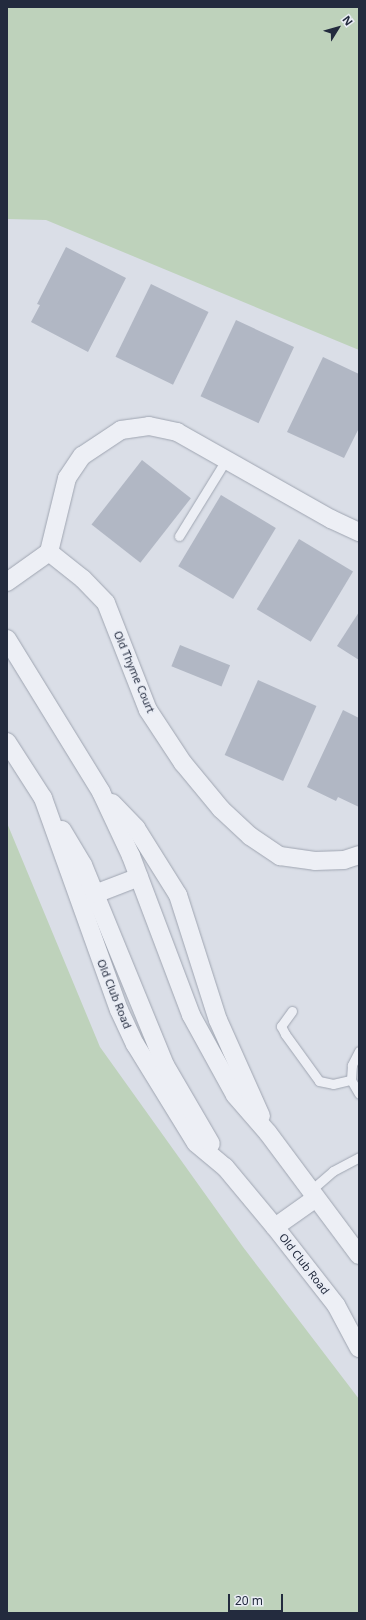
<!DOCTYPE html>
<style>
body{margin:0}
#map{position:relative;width:366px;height:1620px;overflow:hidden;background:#dadee7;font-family:"Noto Sans",sans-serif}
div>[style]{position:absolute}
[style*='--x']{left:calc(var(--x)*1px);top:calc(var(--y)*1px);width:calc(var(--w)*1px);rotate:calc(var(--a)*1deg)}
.green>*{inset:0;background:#bed2bb}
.building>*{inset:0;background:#b1b7c4;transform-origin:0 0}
.roads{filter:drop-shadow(0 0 1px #9fa5b1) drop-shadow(0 0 1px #9fa5b1)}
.lane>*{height:9px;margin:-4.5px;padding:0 4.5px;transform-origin:4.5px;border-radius:4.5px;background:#edeff5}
.street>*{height:18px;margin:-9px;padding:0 9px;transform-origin:9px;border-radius:9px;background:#edeff5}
span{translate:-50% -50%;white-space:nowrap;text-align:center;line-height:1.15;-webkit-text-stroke:4px #eaedf5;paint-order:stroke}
.street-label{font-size:11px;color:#232b3e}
.frame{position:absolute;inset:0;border:8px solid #232b3e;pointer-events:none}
.north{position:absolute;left:318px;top:8px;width:40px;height:40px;-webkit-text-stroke:3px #eaedf5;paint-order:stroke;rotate:53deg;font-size:11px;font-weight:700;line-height:16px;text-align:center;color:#232b3e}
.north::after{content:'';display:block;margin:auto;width:14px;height:18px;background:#232b3e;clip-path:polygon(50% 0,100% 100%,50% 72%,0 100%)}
.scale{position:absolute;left:228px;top:1594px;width:55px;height:18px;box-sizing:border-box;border:2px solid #232b3e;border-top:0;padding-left:5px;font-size:12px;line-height:14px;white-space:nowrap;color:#232b3e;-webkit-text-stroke:3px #eaedf5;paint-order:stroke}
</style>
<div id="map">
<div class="green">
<div style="clip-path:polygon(7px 7px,359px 7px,359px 350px,46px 220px,7px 219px)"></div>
<div style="clip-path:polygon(7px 823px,100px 1047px,243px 1247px,359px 1399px,359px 1613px,7px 1613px)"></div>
</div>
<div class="building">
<div style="clip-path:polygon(66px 247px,126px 278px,88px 352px,31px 322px,40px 305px,37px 304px)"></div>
<div style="left:151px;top:284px;width:64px;height:81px;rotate:26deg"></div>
<div style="left:236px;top:320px;width:64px;height:84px;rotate:25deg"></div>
<div style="clip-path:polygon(323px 357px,359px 374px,359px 428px,344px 458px,287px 432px)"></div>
<div style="left:142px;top:460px;width:62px;height:82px;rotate:38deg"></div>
<div style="left:221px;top:495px;width:64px;height:83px;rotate:31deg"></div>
<div style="left:299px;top:539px;width:63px;height:82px;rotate:31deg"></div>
<div style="clip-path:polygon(359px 612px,359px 660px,337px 646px)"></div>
<div style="left:180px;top:645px;width:54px;height:23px;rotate:22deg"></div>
<div style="left:258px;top:680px;width:64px;height:82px;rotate:24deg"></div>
<div style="clip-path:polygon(343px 710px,359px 718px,359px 807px,338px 797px,336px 801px,307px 787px)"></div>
</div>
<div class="roads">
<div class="lane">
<div style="--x:179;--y:536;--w:89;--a:-58.3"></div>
<div style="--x:292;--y:1011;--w:19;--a:126"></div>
<div style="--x:281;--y:1026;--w:9;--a:63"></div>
<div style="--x:285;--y:1034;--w:58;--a:54.1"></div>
<div style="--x:319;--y:1081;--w:14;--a:12"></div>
<div style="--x:333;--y:1084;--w:18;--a:-13"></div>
<div style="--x:359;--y:1051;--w:16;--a:117"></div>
<div style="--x:352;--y:1065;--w:15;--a:94"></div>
<div style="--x:351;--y:1080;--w:16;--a:60"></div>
<div style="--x:310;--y:1191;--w:30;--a:-41"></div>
<div style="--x:333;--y:1171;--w:30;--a:-28"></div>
</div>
<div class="street">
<div style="--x:49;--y:552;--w:43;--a:38.5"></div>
<div style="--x:83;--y:579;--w:33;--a:46"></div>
<div style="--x:106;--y:603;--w:115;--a:68.6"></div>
<div style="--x:148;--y:710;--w:64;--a:56.6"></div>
<div style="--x:183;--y:763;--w:60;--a:50.4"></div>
<div style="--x:221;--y:809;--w:40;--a:43"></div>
<div style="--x:250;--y:836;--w:36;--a:34"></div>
<div style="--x:280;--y:856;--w:35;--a:8"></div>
<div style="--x:315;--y:861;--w:29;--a:-2"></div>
<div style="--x:344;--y:860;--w:16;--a:-18"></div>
<div style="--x:7;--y:582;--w:52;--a:-35.5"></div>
<div style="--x:49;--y:552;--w:76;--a:-76.3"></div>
<div style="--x:67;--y:478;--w:27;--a:-56"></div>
<div style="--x:82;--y:456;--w:47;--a:-33.7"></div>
<div style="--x:121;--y:430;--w:28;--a:-8"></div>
<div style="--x:149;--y:426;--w:29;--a:12"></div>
<div style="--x:177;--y:432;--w:177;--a:29.5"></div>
<div style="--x:331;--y:519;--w:31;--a:25"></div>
<div style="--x:7;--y:639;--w:180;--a:58.4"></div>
<div style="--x:101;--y:792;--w:71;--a:64.9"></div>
<div style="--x:131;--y:856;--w:170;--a:69.3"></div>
<div style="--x:191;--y:1015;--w:91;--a:61.2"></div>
<div style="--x:235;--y:1095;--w:50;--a:49"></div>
<div style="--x:268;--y:1133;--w:152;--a:53.3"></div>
<div style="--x:7;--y:742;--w:67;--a:57.3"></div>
<div style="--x:43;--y:798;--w:225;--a:70.3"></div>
<div style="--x:119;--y:1010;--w:38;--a:65"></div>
<div style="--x:135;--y:1044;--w:116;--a:58.4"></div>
<div style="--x:196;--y:1143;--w:38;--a:40"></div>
<div style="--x:225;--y:1167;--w:78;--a:50.2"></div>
<div style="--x:275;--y:1227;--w:99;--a:52"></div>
<div style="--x:336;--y:1305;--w:49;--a:61.9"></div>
<div style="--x:112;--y:803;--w:35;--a:46"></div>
<div style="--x:136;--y:828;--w:79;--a:57.9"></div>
<div style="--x:178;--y:895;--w:131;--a:72.3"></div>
<div style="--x:218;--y:1020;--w:105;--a:65.9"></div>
<div style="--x:62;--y:830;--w:41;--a:59"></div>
<div style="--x:83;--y:865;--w:216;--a:67.7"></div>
<div style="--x:165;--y:1065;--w:91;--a:59.8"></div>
<div style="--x:95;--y:894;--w:47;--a:-21.1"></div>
<div style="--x:275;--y:1227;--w:50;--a:-35.3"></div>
</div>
</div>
<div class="street-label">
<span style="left:134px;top:672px;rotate:67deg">Old Thyme Court</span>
<span style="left:114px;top:994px;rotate:68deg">Old Club Road</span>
<span style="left:304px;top:1264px;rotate:52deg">Old Club Road</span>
</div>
<div class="frame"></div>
<div class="north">N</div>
<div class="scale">20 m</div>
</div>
